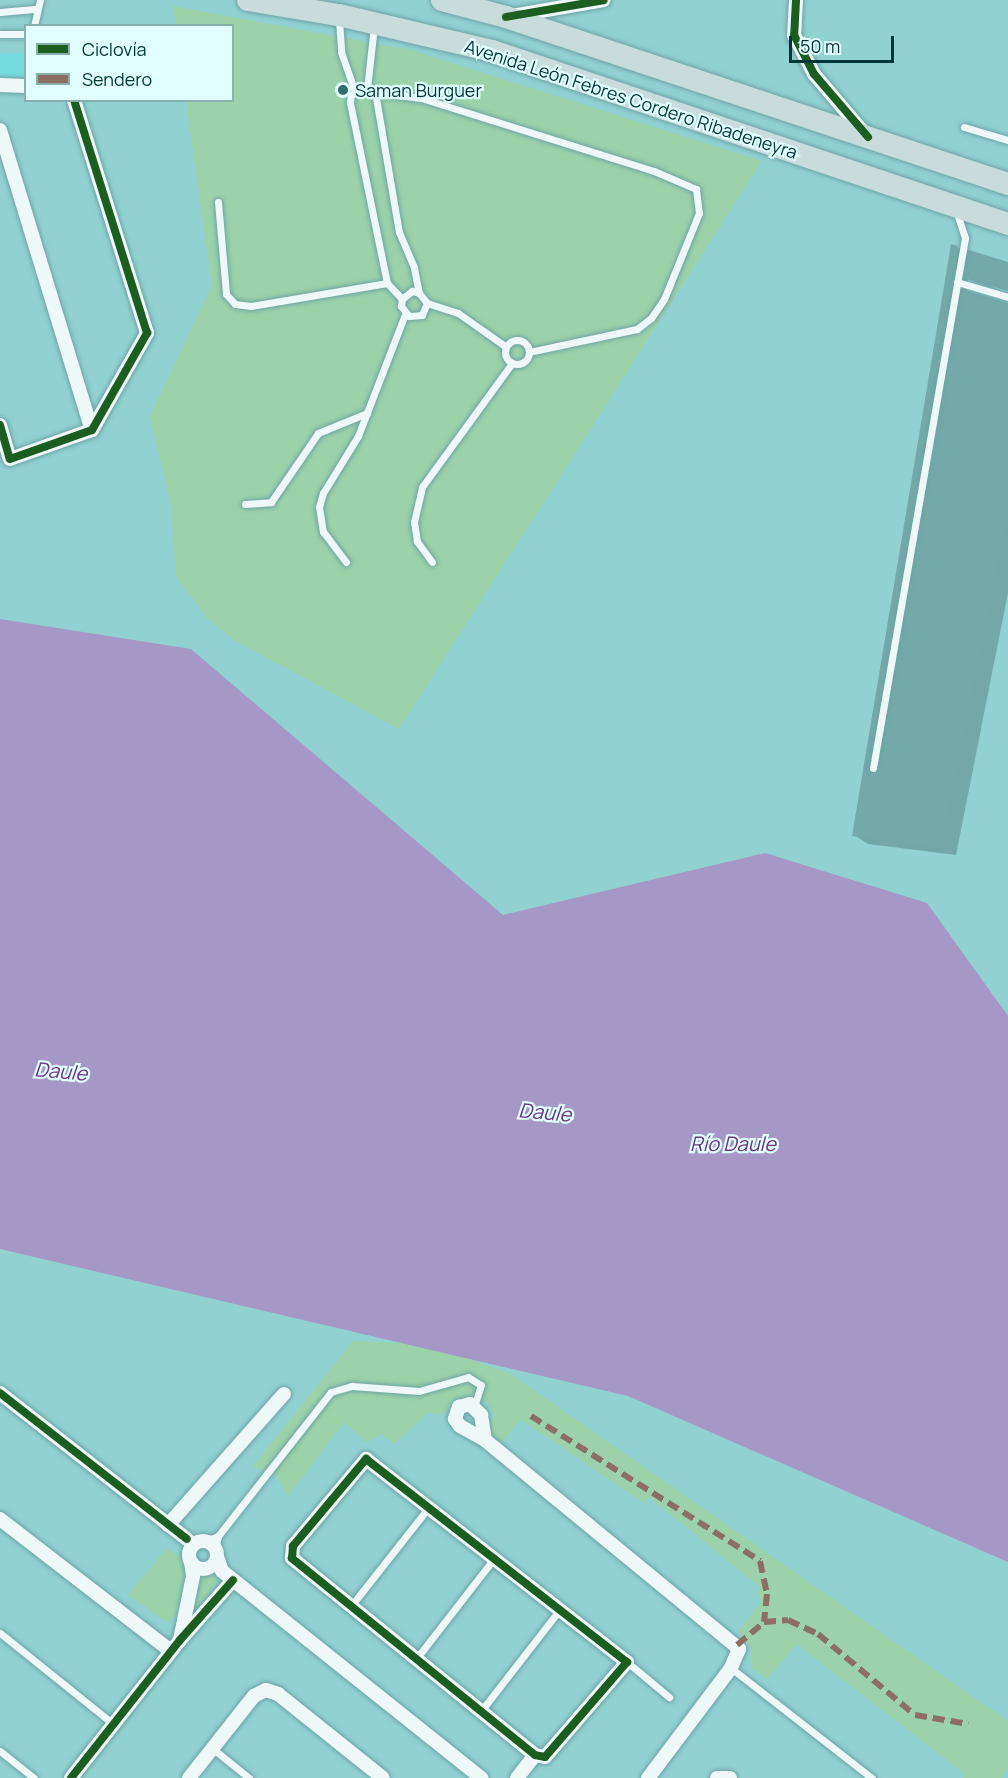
<!DOCTYPE html>
<meta charset="utf-8">
<style>
body{margin:0}
#map{position:relative;width:1008px;height:1778px;overflow:hidden;background:#92d1d2;font-family:Manrope,sans-serif}
div>[style]{position:absolute}
[style*='--x']{left:calc(var(--x)*1px);top:calc(var(--y)*1px);width:calc(var(--w)*1px);rotate:calc(var(--a)*1deg)}
.built>*{inset:0;background:#76ddde;transform-origin:0 0}
.green>*{inset:0;background:#9bd2aa}
.water>*{inset:0;background:#a597c6}
.shadow>*{inset:0;background:#0003}
.building>*{inset:0;background:#74a9a9}
.roads{filter:drop-shadow(0 0 2px #6ea4a5) drop-shadow(0 0 2px #6ea4a5)}
.service>*{height:7px;margin:-3.5px;padding:0 3.5px;transform-origin:3.5px;border-radius:3.5px;background:#eff8f8}
.service>.ring{margin:-3.5px;padding:0;box-sizing:content-box;background:none;border:7px solid #eff8f8;border-radius:50%}
.minor>*{height:14px;margin:-7px;padding:0 7px;transform-origin:7px;border-radius:7px;background:#eff8f8}
.minor>.ring{margin:-7px;padding:0;box-sizing:content-box;background:none;border:14px solid #eff8f8;border-radius:50%}
.trunk>*{height:22px;margin:-11px;padding:0 11px;transform-origin:11px;border-radius:11px;background:#c8dcdc}
.quiet>*{height:6px;margin-top:-3px;transform-origin:0;background:repeating-linear-gradient(90deg,#8d6e63 0 12px,transparent 0 18px)}
.cycleway>*{height:8px;margin:-4px;padding:0 4px;transform-origin:4px;border-radius:4px;background:#1b5e20}
.dots>*{width:16px;height:16px;translate:-50% -50%;box-sizing:border-box;border:3px solid #e0fffe;border-radius:50%}
span{translate:-50% -50%;white-space:nowrap;text-align:center;line-height:1.15;-webkit-text-stroke:4.5px #e0fffe;paint-order:stroke}
.poi-label{font-size:18px;color:#003637}
.left{translate:0 -50%;text-align:left}
.street-label{font-size:18px;color:#003637}
.water-label{font-size:20px;color:#6d3284;font-style:italic}
.legend{position:absolute;left:24px;top:24px;width:210px;height:78px;box-sizing:border-box;background:#e0fffe;border:2px solid #86afae;margin:0;padding:8px 10px;list-style:none;font-size:18px;color:#003637}
.legend li{display:flex;align-items:center;gap:12px;height:30px}
.legend b{width:30px;border:2px solid #86afae}
.scale{position:absolute;left:789px;top:36px;width:105px;height:27px;box-sizing:border-box;border:3px solid #003637;border-top:0;padding-left:8px;font-size:18px;line-height:21px;white-space:nowrap;color:#003637;-webkit-text-stroke:4px #e0fffe;paint-order:stroke}
</style>
<div id="map">
<div class="built">
<div style="left:25px;top:53px;width:24px;height:25px;rotate:90deg"></div>
</div>
<div class="green">
<div style="clip-path:polygon(173px 6px,411px 50px,762px 161px,399px 729px,234px 640px,206px 617px,176px 576px,171px 505px,150px 416px,212px 286px,186px 101px,232px 100px,232px 26px,176px 25px)"></div>
<div style="clip-path:polygon(353px 1341px,427px 1344px,511px 1374px,1008px 1721px,1008px 1768px,1002px 1778px,963px 1778px,965px 1774px,797px 1644px,767px 1679px,751px 1667px,752px 1649px,738px 1631px,762px 1601px,757px 1595px,760px 1587px,648px 1496px,644px 1503px,520px 1419px,502px 1443px,488px 1431px,494px 1415px,489px 1404px,476px 1396px,453px 1399px,445px 1414px,427px 1413px,395px 1444px,381px 1434px,367px 1442px,345px 1423px,354px 1410px,288px 1496px,277px 1476px,253px 1466px)"></div>
<div style="clip-path:polygon(167px 1548px,182px 1558px,185px 1571px,177px 1615px,167px 1622px,128px 1595px)"></div>
<div style="clip-path:polygon(210px 1575px,218px 1580px,192px 1618px,202px 1576px)"></div>
</div>
<div class="water">
<div style="clip-path:polygon(0 619px,191px 649px,503px 915px,765px 853px,927px 903px,1008px 1016px,1008px 1562px,628px 1396px,0 1249px)"></div>
</div>
<div class="shadow">
<div style="clip-path:polygon(957px 247px,1008px 264px,1008px 290px,979px 281px,1008px 294px,968px 279px,966px 292px,1008px 303px,1008px 593px,956px 855px,868px 844px,854px 835px)"></div>
</div>
<div class="building">
<div style="clip-path:polygon(951px 244px,958px 246px,867px 768px,873px 774px,879px 769px,962px 289px,1008px 303px,1008px 512px,941px 848px,852px 836px)"></div>
<div style="clip-path:polygon(969px 250px,1008px 262px,1008px 291px,964px 278px)"></div>
</div>
<div class="roads">
<div class="service">
<div style="--x:0;--y:12;--w:37;--a:-5"></div>
<div style="--x:339;--y:20;--w:32;--a:86"></div>
<div style="--x:341;--y:52;--w:42;--a:70.7"></div>
<div style="--x:34;--y:26;--w:27;--a:-77"></div>
<div style="--x:0;--y:34;--w:26;--a:0"></div>
<div style="--x:367;--y:89;--w:63;--a:-83.7"></div>
<div style="--x:375;--y:92;--w:46;--a:7.4"></div>
<div style="--x:421;--y:98;--w:244;--a:17.4"></div>
<div style="--x:654;--y:171;--w:46;--a:23.2"></div>
<div style="--x:696;--y:189;--w:24;--a:83"></div>
<div style="--x:699;--y:213;--w:93;--a:112.1"></div>
<div style="--x:664;--y:299;--w:23;--a:124"></div>
<div style="--x:651;--y:318;--w:18;--a:142"></div>
<div style="--x:637;--y:329;--w:110;--a:168"></div>
<div style="--x:964;--y:127;--w:46;--a:16.5"></div>
<div style="--x:218;--y:202;--w:92;--a:85"></div>
<div style="--x:226;--y:294;--w:13;--a:48"></div>
<div style="--x:235;--y:304;--w:16;--a:7"></div>
<div style="--x:251;--y:306;--w:138;--a:-9.6"></div>
<div style="--x:957;--y:282;--w:53;--a:16.4"></div>
<div style="--x:402;--y:299;--w:22;--a:-133"></div>
<div style="--x:387;--y:283;--w:185;--a:-101.6"></div>
<div style="--x:350;--y:102;--w:7;--a:-82"></div>
<div style="--x:351;--y:95;--w:12;--a:-31"></div>
<div style="--x:361;--y:89;--w:14;--a:12"></div>
<div style="--x:375;--y:92;--w:142;--a:80.3"></div>
<div style="--x:399;--y:232;--w:39;--a:67"></div>
<div style="--x:414;--y:268;--w:25;--a:79"></div>
<div style="--x:419;--y:293;--w:13;--a:51"></div>
<div style="--x:427;--y:303;--w:13;--a:113"></div>
<div style="--x:422;--y:315;--w:13;--a:176"></div>
<div style="--x:409;--y:316;--w:13;--a:-129"></div>
<div style="--x:401;--y:306;--w:7;--a:-82"></div>
<div style="--x:402;--y:299;--w:13;--a:-39"></div>
<div style="--x:412;--y:291;--w:7;--a:16"></div>
<div style="--x:427;--y:303;--w:33;--a:18"></div>
<div style="--x:458;--y:313;--w:57;--a:35.1"></div>
<div class="ring" style="left:505px;top:340px;width:17px;height:17px"></div>
<div style="--x:245;--y:504;--w:26;--a:-4"></div>
<div style="--x:271;--y:502;--w:83;--a:-55.7"></div>
<div style="--x:318;--y:433;--w:53;--a:-22.2"></div>
<div style="--x:346;--y:562;--w:38;--a:-127"></div>
<div style="--x:323;--y:532;--w:25;--a:-99"></div>
<div style="--x:319;--y:507;--w:15;--a:-74"></div>
<div style="--x:323;--y:493;--w:67;--a:-58.4"></div>
<div style="--x:358;--y:436;--w:131;--a:-68.9"></div>
<div style="--x:432;--y:562;--w:26;--a:-126"></div>
<div style="--x:417;--y:541;--w:19;--a:-99"></div>
<div style="--x:414;--y:522;--w:36;--a:-77"></div>
<div style="--x:422;--y:487;--w:153;--a:-54"></div>
<div style="--x:873;--y:768;--w:538;--a:-80.15"></div>
<div style="--x:965;--y:238;--w:26;--a:-108"></div>
<div style="--x:218;--y:1536;--w:183;--a:-51.9"></div>
<div style="--x:331;--y:1392;--w:22;--a:-16"></div>
<div style="--x:352;--y:1386;--w:67;--a:4.3"></div>
<div style="--x:419;--y:1391;--w:51;--a:-15.9"></div>
<div style="--x:468;--y:1377;--w:15;--a:32"></div>
<div style="--x:481;--y:1385;--w:22;--a:108"></div>
<div style="--x:204;--y:1542;--w:15;--a:-23"></div>
<div style="--x:218;--y:1536;--w:13;--a:103"></div>
<div style="--x:351;--y:1606;--w:126;--a:-51.8"></div>
<div style="--x:0;--y:1633;--w:145;--a:38.8"></div>
<div style="--x:416;--y:1659;--w:129;--a:-52.2"></div>
<div style="--x:627;--y:1662;--w:55;--a:39.8"></div>
<div style="--x:731;--y:1668;--w:179;--a:38"></div>
<div style="--x:481;--y:1711;--w:129;--a:-52.2"></div>
<div style="--x:212;--y:1748;--w:48;--a:39"></div>
<div style="--x:0;--y:1751;--w:43;--a:38.5"></div>
</div>
<div class="minor">
<div style="--x:796;--y:0;--w:35;--a:93"></div>
<div style="--x:794;--y:35;--w:44;--a:62.9"></div>
<div style="--x:814;--y:74;--w:77;--a:49.7"></div>
<div style="--x:512;--y:16;--w:93;--a:-9.9"></div>
<div style="--x:0;--y:85;--w:26;--a:2"></div>
<div style="--x:0;--y:130;--w:314;--a:73"></div>
<div style="--x:0;--y:425;--w:35;--a:74"></div>
<div style="--x:10;--y:459;--w:87;--a:-19.5"></div>
<div style="--x:92;--y:430;--w:112;--a:-60.4"></div>
<div style="--x:147;--y:333;--w:244;--a:-107.4"></div>
<div style="--x:0;--y:1393;--w:237;--a:38"></div>
<div style="--x:470;--y:1404;--w:16;--a:45"></div>
<div style="--x:481;--y:1415;--w:25;--a:81"></div>
<div style="--x:485;--y:1440;--w:29;--a:-151"></div>
<div style="--x:460;--y:1426;--w:9;--a:-126"></div>
<div style="--x:455;--y:1419;--w:13;--a:-72"></div>
<div style="--x:459;--y:1407;--w:11;--a:-15"></div>
<div style="--x:485;--y:1440;--w:329;--a:39.4"></div>
<div style="--x:739;--y:1649;--w:21;--a:113"></div>
<div style="--x:731;--y:1668;--w:138;--a:127"></div>
<div style="--x:366;--y:1459;--w:331;--a:37.9"></div>
<div style="--x:627;--y:1662;--w:125;--a:130.8"></div>
<div style="--x:545;--y:1757;--w:10;--a:-169"></div>
<div style="--x:535;--y:1755;--w:313;--a:-141"></div>
<div style="--x:292;--y:1558;--w:12;--a:-85"></div>
<div style="--x:293;--y:1546;--w:114;--a:-50"></div>
<div style="--x:0;--y:1519;--w:216;--a:37.7"></div>
<div style="--x:168;--y:1525;--w:175;--a:-48.5"></div>
<div class="ring" style="left:189px;top:1541px;width:14px;height:14px"></div>
<div style="--x:217;--y:1557;--w:15;--a:70"></div>
<div style="--x:222;--y:1571;--w:332;--a:38.6"></div>
<div style="--x:180;--y:1640;--w:65;--a:-78.5"></div>
<div style="--x:193;--y:1576;--w:14;--a:-98"></div>
<div style="--x:71;--y:1778;--w:176;--a:-51.7"></div>
<div style="--x:180;--y:1640;--w:80;--a:-48.5"></div>
<div style="--x:189;--y:1778;--w:105;--a:-51.6"></div>
<div style="--x:254;--y:1696;--w:13;--a:-27"></div>
<div style="--x:266;--y:1690;--w:13;--a:18"></div>
<div style="--x:278;--y:1694;--w:134;--a:38.7"></div>
<div style="--x:517;--y:1778;--w:29;--a:-52"></div>
<div style="--x:717;--y:1778;--w:13;--a:0"></div>
</div>
<div class="trunk">
<div style="--x:248;--y:0;--w:92;--a:9.4"></div>
<div style="--x:339;--y:15;--w:157;--a:13.2"></div>
<div style="--x:492;--y:51;--w:544;--a:18.53"></div>
<div style="--x:442;--y:0;--w:66;--a:14.9"></div>
<div style="--x:506;--y:17;--w:529;--a:18.4"></div>
</div>
</div>
<div class="quiet">
<div style="--x:531;--y:1416;--w:271;--a:32.3"></div>
<div style="--x:760;--y:1561;--w:34;--a:78"></div>
<div style="--x:767;--y:1594;--w:28;--a:96"></div>
<div style="--x:737;--y:1645;--w:35;--a:-40"></div>
<div style="--x:764;--y:1622;--w:24;--a:-5"></div>
<div style="--x:788;--y:1620;--w:33;--a:25"></div>
<div style="--x:818;--y:1634;--w:126;--a:39.9"></div>
<div style="--x:915;--y:1715;--w:54;--a:9.6"></div>
</div>
<div class="cycleway">
<div style="--x:796;--y:0;--w:35;--a:93"></div>
<div style="--x:794;--y:35;--w:44;--a:62.9"></div>
<div style="--x:814;--y:74;--w:83;--a:49.4"></div>
<div style="--x:506;--y:17;--w:99;--a:-9.8"></div>
<div style="--x:0;--y:425;--w:35;--a:74"></div>
<div style="--x:10;--y:459;--w:87;--a:-19.5"></div>
<div style="--x:92;--y:430;--w:112;--a:-60.4"></div>
<div style="--x:147;--y:333;--w:244;--a:-107.4"></div>
<div style="--x:0;--y:1393;--w:237;--a:38"></div>
<div style="--x:366;--y:1459;--w:331;--a:37.9"></div>
<div style="--x:627;--y:1662;--w:125;--a:130.8"></div>
<div style="--x:545;--y:1757;--w:10;--a:-169"></div>
<div style="--x:535;--y:1755;--w:313;--a:-141"></div>
<div style="--x:292;--y:1558;--w:12;--a:-85"></div>
<div style="--x:293;--y:1546;--w:114;--a:-50"></div>
<div style="--x:71;--y:1778;--w:176;--a:-51.7"></div>
<div style="--x:180;--y:1640;--w:80;--a:-48.5"></div>
</div>
<div class="dots">
<div style="left:343px;top:90px;background:#336c6d"></div>
</div>
<div class="poi-label">
<span class="left" style="left:355px;top:90px">Saman Burguer</span>
</div>
<div class="street-label">
<span style="left:631px;top:99px;rotate:18deg">Avenida León Febres Cordero Ribadeneyra</span>
</div>
<div class="water-label">
<span style="left:61px;top:1071px;rotate:5deg">Daule</span>
<span style="left:545px;top:1112px;rotate:5deg">Daule</span>
<span style="left:733px;top:1143px">Río Daule</span>
</div>
<ul class="legend">
<li><b style="height:8px;background:#1b5e20"></b>Ciclovía</li>
<li><b style="height:8px;background:#8d6e63"></b>Sendero</li>
</ul>
<div class="scale">50 m</div>
</div>
